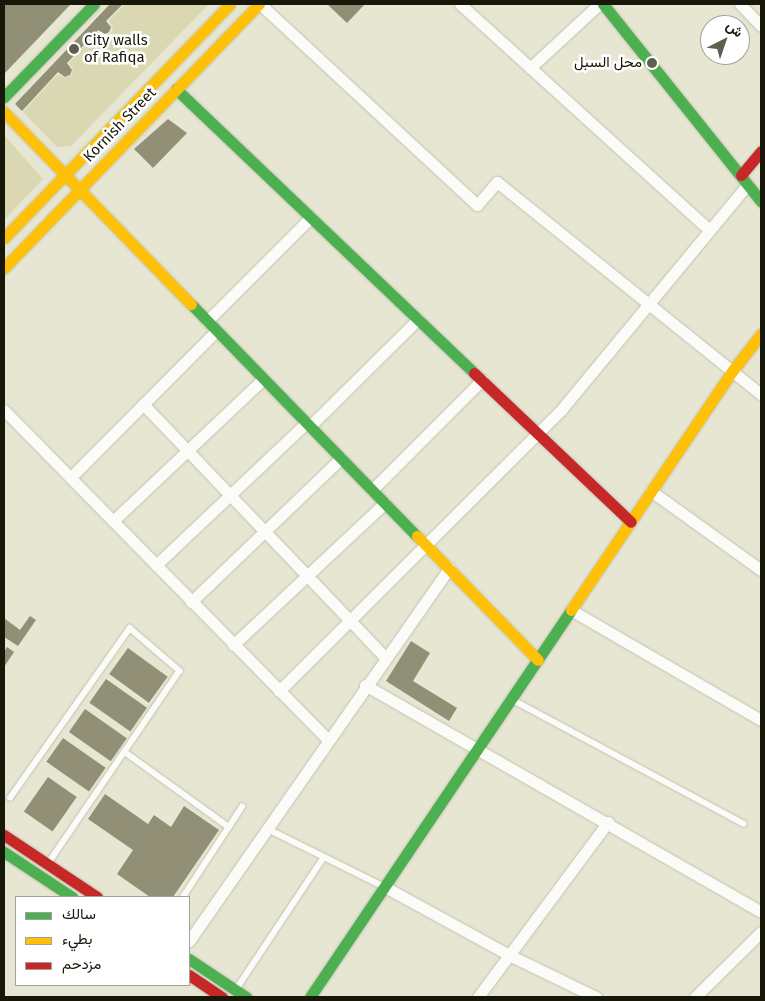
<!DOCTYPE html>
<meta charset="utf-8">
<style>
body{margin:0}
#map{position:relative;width:765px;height:1001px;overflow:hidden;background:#e6e6d2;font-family:"Fira Sans",Vazirmatn,sans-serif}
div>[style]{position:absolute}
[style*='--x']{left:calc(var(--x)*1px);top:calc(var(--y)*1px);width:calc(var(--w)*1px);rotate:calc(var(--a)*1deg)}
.green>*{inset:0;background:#d9d8b3}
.building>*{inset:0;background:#919076;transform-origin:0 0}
.roads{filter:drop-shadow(0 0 1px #c3c3b4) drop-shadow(0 0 1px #c3c3b4)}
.lane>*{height:5.5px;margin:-2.75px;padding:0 2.75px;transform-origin:2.75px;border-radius:2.75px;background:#fbfbf8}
.street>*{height:11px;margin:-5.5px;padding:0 5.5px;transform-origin:5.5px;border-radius:5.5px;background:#fbfbf8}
.fast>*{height:11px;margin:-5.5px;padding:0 5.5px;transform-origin:5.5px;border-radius:5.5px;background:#4caf50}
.slow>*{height:11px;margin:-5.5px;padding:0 5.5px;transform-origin:5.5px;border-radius:5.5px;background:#ffc107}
.jam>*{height:11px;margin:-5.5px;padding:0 5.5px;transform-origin:5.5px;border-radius:5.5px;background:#c62828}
.dots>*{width:14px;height:14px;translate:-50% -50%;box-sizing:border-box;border:2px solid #fff;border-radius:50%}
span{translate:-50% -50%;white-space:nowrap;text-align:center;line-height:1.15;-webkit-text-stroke:5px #fff;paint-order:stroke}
.poi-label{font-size:15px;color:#17170a}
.left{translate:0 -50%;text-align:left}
.right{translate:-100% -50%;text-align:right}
.street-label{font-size:15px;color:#17170a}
.frame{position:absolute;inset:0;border:5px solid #17170a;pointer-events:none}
.legend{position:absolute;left:15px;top:896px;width:175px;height:90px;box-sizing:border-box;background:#fff;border:1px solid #a2a29d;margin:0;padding:6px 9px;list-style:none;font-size:15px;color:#17170a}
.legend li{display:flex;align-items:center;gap:10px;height:25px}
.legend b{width:25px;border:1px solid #a2a29d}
.north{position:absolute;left:700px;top:15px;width:50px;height:50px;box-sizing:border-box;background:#fff;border:1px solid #a2a29d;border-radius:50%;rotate:41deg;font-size:14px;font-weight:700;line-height:20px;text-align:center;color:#17170a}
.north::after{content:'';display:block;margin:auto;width:18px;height:22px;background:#5f5f50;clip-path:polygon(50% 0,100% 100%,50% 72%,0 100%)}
</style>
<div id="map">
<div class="green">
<div style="clip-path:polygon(125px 4px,209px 4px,71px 146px,57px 147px,23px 112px,58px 74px,65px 78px,71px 76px,73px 69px,69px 63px,98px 32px,104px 36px,111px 33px,113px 27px,109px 21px)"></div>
<div style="clip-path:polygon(4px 135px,43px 179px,4px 220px)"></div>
</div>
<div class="building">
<div style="clip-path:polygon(4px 4px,71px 4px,4px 74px)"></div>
<div style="clip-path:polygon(110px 4px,123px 4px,106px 21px,111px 27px,109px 32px,105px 34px,98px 30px,67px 63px,72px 70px,70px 75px,65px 77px,58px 72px,22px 111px,15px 104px)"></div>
<div style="clip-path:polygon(327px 4px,365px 4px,347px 23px)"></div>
<div style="clip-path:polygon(168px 119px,187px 133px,153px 168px,134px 149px)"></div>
<div style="clip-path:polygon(30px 616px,36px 620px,18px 646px,4px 637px,4px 618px,20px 630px)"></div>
<div style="clip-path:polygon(411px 641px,430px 653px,413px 681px,457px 708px,449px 721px,386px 681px)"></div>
<div style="clip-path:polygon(7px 647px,14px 652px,4px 667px,4px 652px)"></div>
<div style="left:128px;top:648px;width:49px;height:32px;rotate:36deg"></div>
<div style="left:106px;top:679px;width:50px;height:29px;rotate:35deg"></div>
<div style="left:85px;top:709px;width:51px;height:28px;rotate:35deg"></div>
<div style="left:63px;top:738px;width:52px;height:29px;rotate:35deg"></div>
<div style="left:48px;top:777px;width:35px;height:42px;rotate:35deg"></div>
<div style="clip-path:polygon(105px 794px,148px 824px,154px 815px,171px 827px,184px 806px,219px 830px,173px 897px,150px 897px,117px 874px,133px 850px,88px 819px)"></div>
</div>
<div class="roads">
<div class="lane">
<div style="--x:511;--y:699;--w:264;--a:28.2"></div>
<div style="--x:125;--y:752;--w:128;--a:35.8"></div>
<div style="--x:10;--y:798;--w:208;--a:-54.8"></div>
<div style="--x:130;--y:628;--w:66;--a:40.7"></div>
<div style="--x:180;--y:671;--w:232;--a:124.3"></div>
<div style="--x:266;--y:828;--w:131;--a:26.4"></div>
<div style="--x:183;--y:897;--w:108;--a:-56.8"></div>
<div style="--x:237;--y:988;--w:157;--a:-56.4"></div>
</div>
<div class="street">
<div style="--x:260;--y:4;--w:296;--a:42.8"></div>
<div style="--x:477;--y:205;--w:30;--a:-49"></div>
<div style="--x:497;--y:182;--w:339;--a:38.8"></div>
<div style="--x:460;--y:4;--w:336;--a:42.2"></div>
<div style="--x:740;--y:4;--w:30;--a:46"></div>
<div style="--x:530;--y:68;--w:94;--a:-42.8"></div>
<div style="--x:207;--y:321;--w:147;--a:-45"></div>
<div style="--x:143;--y:404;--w:350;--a:46.3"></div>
<div style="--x:4;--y:410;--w:461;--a:45.5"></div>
<div style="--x:310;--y:426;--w:152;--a:-44.7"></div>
<div style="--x:71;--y:477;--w:206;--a:-45.2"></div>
<div style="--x:372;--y:490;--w:156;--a:-45"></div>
<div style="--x:651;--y:491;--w:135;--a:35.7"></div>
<div style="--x:113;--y:521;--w:207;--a:-43.4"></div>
<div style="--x:156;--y:565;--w:207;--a:-43.4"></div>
<div style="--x:191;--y:602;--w:208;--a:-43.8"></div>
<div style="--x:571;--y:610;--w:220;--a:30.1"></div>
<div style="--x:233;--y:645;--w:208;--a:-43.1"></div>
<div style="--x:365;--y:685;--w:456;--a:29.8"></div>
<div style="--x:279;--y:691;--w:398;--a:-44.9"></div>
<div style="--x:561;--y:410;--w:293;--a:-50.4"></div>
<div style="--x:385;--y:887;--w:141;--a:28.7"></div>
<div style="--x:509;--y:955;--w:97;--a:25.8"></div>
<div style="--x:189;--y:941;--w:455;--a:-55.1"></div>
<div style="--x:478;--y:997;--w:218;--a:-53.4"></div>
<div style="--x:695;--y:997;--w:93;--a:-44.6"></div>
</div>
<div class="fast">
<div style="--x:603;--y:4;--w:253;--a:51.3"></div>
<div style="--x:176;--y:89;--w:412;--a:43.6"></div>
<div style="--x:4;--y:97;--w:129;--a:-45.9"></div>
<div style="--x:191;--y:304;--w:324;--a:45.8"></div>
<div style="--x:4;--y:852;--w:82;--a:33.5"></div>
<div style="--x:189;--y:959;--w:69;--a:33.7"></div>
<div style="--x:310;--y:997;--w:467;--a:-56"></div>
</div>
<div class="slow">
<div style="--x:4;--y:112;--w:268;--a:45.8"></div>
<div style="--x:4;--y:238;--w:325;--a:-46"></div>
<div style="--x:4;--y:268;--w:367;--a:-46"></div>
<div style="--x:417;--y:536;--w:173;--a:45.7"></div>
<div style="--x:571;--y:610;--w:290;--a:-56"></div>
<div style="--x:733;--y:370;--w:46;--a:-52.1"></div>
</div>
<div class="jam">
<div style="--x:741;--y:175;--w:31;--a:-50"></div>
<div style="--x:474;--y:373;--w:216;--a:43.5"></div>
<div style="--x:4;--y:835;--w:112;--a:33.7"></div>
<div style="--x:189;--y:975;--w:40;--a:34"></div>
</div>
</div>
<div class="dots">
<div style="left:74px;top:49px;background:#5f5f50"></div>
<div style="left:652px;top:63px;background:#5f5f50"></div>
</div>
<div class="poi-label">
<span class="left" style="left:84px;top:49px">City walls<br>of Rafiqa</span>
<span class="right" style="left:642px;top:63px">محل السبل</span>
</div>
<div class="street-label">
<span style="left:120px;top:125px;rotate:-46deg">Kornish Street</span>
</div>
<div class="frame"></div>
<ul class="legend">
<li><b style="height:6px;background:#4caf50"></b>سالك</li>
<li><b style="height:6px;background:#ffc107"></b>بطيء</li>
<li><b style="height:6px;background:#c62828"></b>مزدحم</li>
</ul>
<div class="north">ش</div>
</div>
